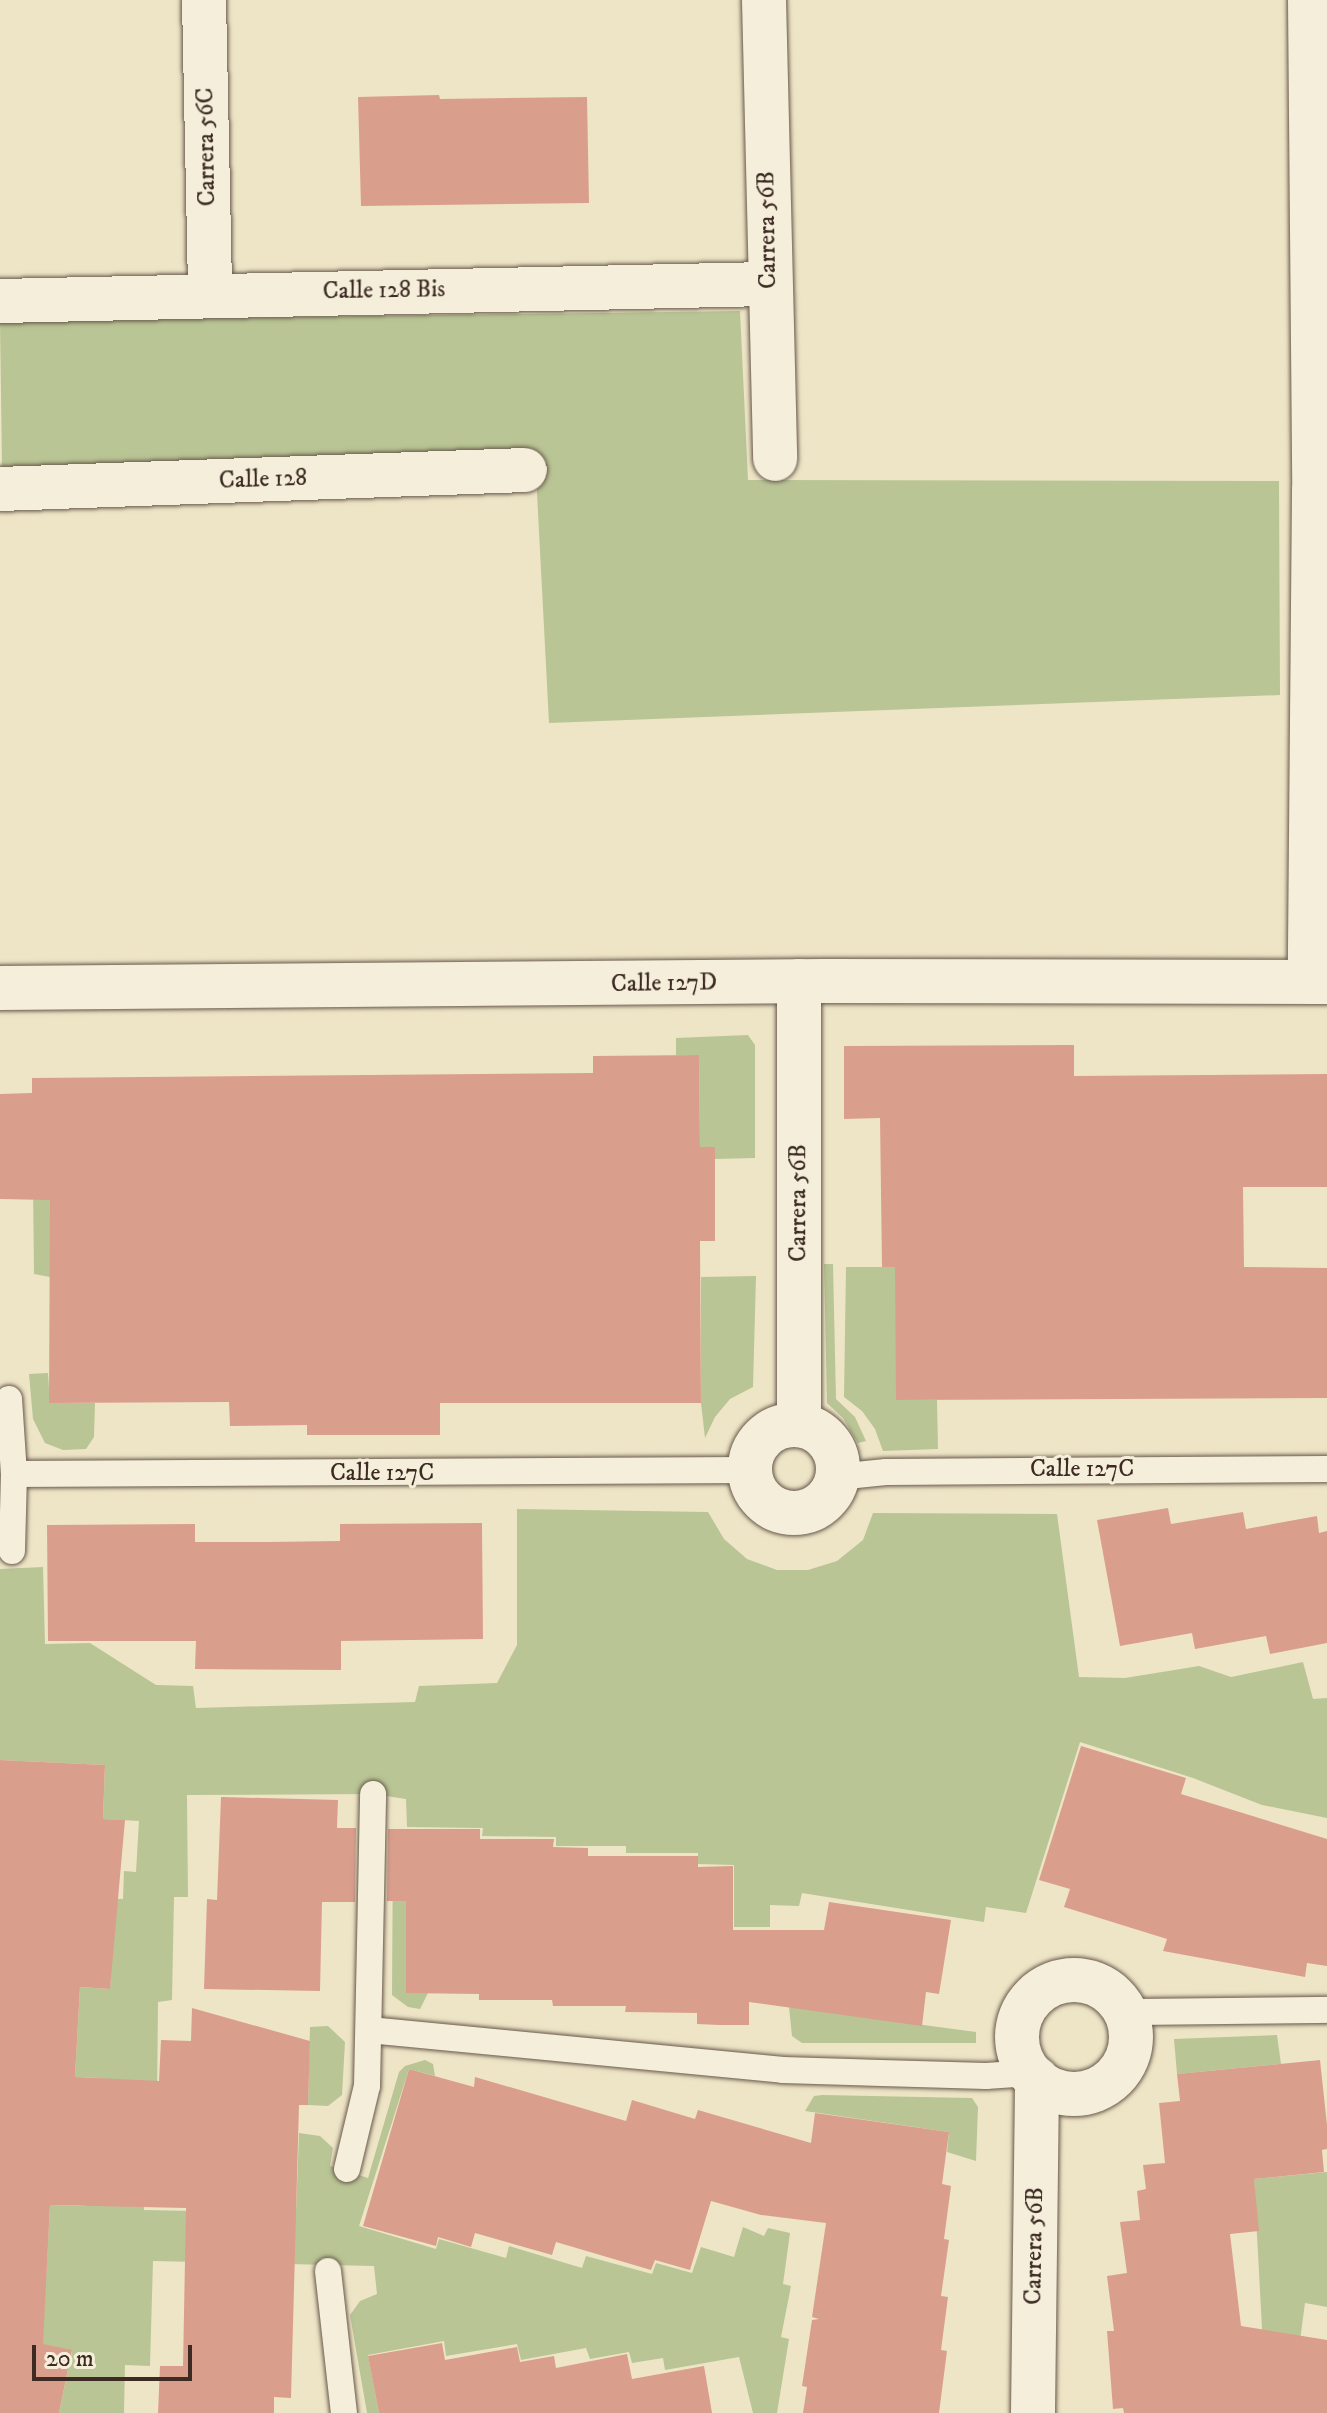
<!DOCTYPE html>
<style>
body{margin:0}
#map{position:relative;width:1327px;height:2413px;overflow:hidden;background:#eee5c6;font-family:"IM FELL DW Pica",serif}
div>[style]{position:absolute}
[style*='--x']{left:calc(var(--x)*1px);top:calc(var(--y)*1px);width:calc(var(--w)*1px);rotate:calc(var(--a)*1deg)}
.green>*{inset:0;background:#b9c595}
.building>*{inset:0;background:#da9e8d}
.roads{filter:drop-shadow(0 0 2px #68594c) drop-shadow(0 0 2px #68594c)}
.service>*{height:26px;margin:-13px;padding:0 13px;transform-origin:13px;border-radius:13px;background:#f4eeda}
.minor>*{height:44px;margin:-22px;padding:0 22px;transform-origin:22px;border-radius:22px;background:#f4eeda}
.minor>.ring{margin:-22px;padding:0;box-sizing:content-box;background:none;border:44px solid #f4eeda;border-radius:50%}
.tertiary>*{height:44px;margin:-22px;padding:0 22px;transform-origin:22px;border-radius:22px;background:#f4eeda}
span{translate:-50% -50%;white-space:nowrap;text-align:center;line-height:1.15;-webkit-text-stroke:6px #f4eeda;paint-order:stroke}
.street-label{font-size:24px;color:#3c2a23}
.scale{position:absolute;left:32px;top:2345px;width:160px;height:36px;box-sizing:border-box;border:4px solid #3c2a23;border-top:0;padding-left:10px;font-size:24px;line-height:28px;white-space:nowrap;color:#3c2a23;-webkit-text-stroke:6px #f4eeda;paint-order:stroke}
</style>
<div id="map">
<div class="green">
<div style="clip-path:polygon(740px 311px,748px 480px,1279px 481px,1280px 695px,549px 723px,535px 455px,2px 468px,0 321px)"></div>
<div style="clip-path:polygon(748px 1035px,755px 1045px,755px 1158px,715px 1159px,700px 1147px,699px 1055px,676px 1055px,676px 1038px)"></div>
<div style="clip-path:polygon(33px 1183px,61px 1183px,50px 1277px,34px 1274px)"></div>
<div style="clip-path:polygon(824px 1264px,833px 1264px,836px 1399px,855px 1417px,866px 1441px,858px 1443px,843px 1418px,827px 1403px)"></div>
<div style="clip-path:polygon(846px 1267px,897px 1267px,897px 1400px,937px 1400px,938px 1449px,883px 1451px,875px 1429px,862px 1411px,844px 1397px)"></div>
<div style="clip-path:polygon(756px 1276px,753px 1387px,730px 1399px,715px 1417px,705px 1438px,701px 1403px,701px 1277px)"></div>
<div style="clip-path:polygon(48px 1373px,50px 1403px,95px 1403px,94px 1437px,86px 1449px,63px 1450px,45px 1443px,33px 1419px,29px 1374px)"></div>
<div style="clip-path:polygon(517px 1509px,708px 1512px,724px 1539px,747px 1559px,777px 1570px,808px 1570px,837px 1561px,863px 1540px,873px 1513px,1057px 1514px,1079px 1677px,1125px 1678px,1199px 1666px,1231px 1677px,1303px 1662px,1313px 1699px,1327px 1698px,1327px 1818px,1262px 1805px,1193px 1778px,1080px 1742px,1026px 1913px,986px 1907px,984px 1922px,802px 1893px,799px 1906px,770px 1905px,770px 1927px,734px 1927px,734px 1865px,698px 1864px,698px 1853px,626px 1853px,626px 1846px,556px 1846px,556px 1837px,482px 1836px,483px 1828px,407px 1827px,406px 1799px,373px 1794px,187px 1795px,188px 1897px,174px 1897px,172px 2000px,158px 2002px,157px 2102px,146px 2103px,144px 2210px,296px 2213px,299px 2133px,320px 2136px,333px 2148px,330px 2166px,368px 2178px,399px 2072px,405px 2066px,425px 2060px,433px 2064px,435px 2076px,409px 2069px,359px 2226px,436px 2249px,439px 2239px,506px 2258px,509px 2246px,582px 2268px,586px 2256px,652px 2274px,656px 2263px,692px 2273px,701px 2247px,734px 2257px,743px 2227px,764px 2236px,768px 2228px,790px 2233px,783px 2284px,791px 2286px,781px 2337px,789px 2339px,777px 2413px,753px 2413px,739px 2357px,665px 2370px,663px 2358px,632px 2363px,629px 2352px,590px 2359px,586px 2348px,521px 2360px,517px 2344px,446px 2356px,444px 2341px,368px 2355px,379px 2413px,367px 2413px,350px 2315px,360px 2301px,377px 2294px,374px 2266px,153px 2261px,150px 2366px,125px 2365px,124px 2413px,59px 2413px,72px 2351px,0 2336px,0 2278px,46px 2280px,50px 2205px,85px 2206px,100px 2078px,75px 2077px,80px 1987px,110px 1989px,111px 1973px,87px 1973px,91px 1898px,123px 1899px,124px 1871px,136px 1872px,139px 1821px,103px 1819px,105px 1765px,0 1760px,0 1569px,43px 1567px,45px 1644px,90px 1643px,156px 1685px,193px 1686px,196px 1708px,415px 1702px,419px 1686px,497px 1683px,517px 1645px)"></div>
<div style="clip-path:polygon(407px 1829px,406px 1993px,428px 1993px,420px 2009px,408px 2007px,392px 1995px,393px 1834px)"></div>
<div style="clip-path:polygon(789px 2007px,976px 2032px,976px 2043px,802px 2043px,792px 2036px)"></div>
<div style="clip-path:polygon(328px 2026px,345px 2042px,342px 2095px,328px 2106px,308px 2105px,310px 2027px)"></div>
<div style="clip-path:polygon(1277px 2035px,1281px 2064px,1177px 2074px,1174px 2039px)"></div>
<div style="clip-path:polygon(822px 2095px,972px 2098px,978px 2107px,976px 2161px,947px 2152px,949px 2132px,805px 2111px,814px 2096px)"></div>
<div style="clip-path:polygon(1327px 2172px,1327px 2307px,1305px 2303px,1297px 2363px,1264px 2366px,1254px 2179px)"></div>
</div>
<div class="building">
<div style="clip-path:polygon(439px 95px,440px 99px,587px 97px,589px 203px,361px 206px,358px 97px)"></div>
<div style="clip-path:polygon(1074px 1045px,1074px 1076px,1327px 1074px,1327px 1187px,1243px 1187px,1244px 1267px,1327px 1268px,1327px 1398px,896px 1400px,895px 1267px,882px 1267px,880px 1118px,844px 1119px,844px 1046px)"></div>
<div style="clip-path:polygon(699px 1055px,700px 1147px,715px 1147px,715px 1241px,700px 1241px,701px 1403px,440px 1403px,440px 1435px,307px 1435px,307px 1425px,230px 1426px,229px 1402px,49px 1403px,50px 1200px,0 1199px,0 1094px,32px 1093px,32px 1078px,593px 1073px,593px 1056px)"></div>
<div style="clip-path:polygon(1168px 1508px,1171px 1524px,1243px 1512px,1246px 1529px,1317px 1516px,1319px 1533px,1327px 1531px,1327px 1643px,1270px 1654px,1266px 1636px,1195px 1649px,1192px 1633px,1120px 1646px,1097px 1520px)"></div>
<div style="clip-path:polygon(482px 1523px,483px 1639px,341px 1641px,341px 1670px,195px 1669px,196px 1641px,48px 1641px,47px 1525px,195px 1524px,195px 1542px,268px 1542px,340px 1541px,340px 1524px)"></div>
<div style="clip-path:polygon(1081px 1746px,1186px 1778px,1181px 1794px,1327px 1839px,1327px 1966px,1307px 1963px,1305px 1977px,1163px 1951px,1167px 1939px,1064px 1907px,1070px 1889px,1039px 1880px)"></div>
<div style="clip-path:polygon(0 1760px,105px 1765px,103px 1819px,125px 1820px,110px 1989px,80px 1987px,75px 2077px,159px 2081px,161px 2040px,191px 2041px,192px 2008px,310px 2041px,308px 2105px,299px 2105px,291px 2398px,274px 2397px,274px 2413px,158px 2413px,160px 2366px,183px 2366px,186px 2208px,50px 2205px,43px 2344px,72px 2350px,59px 2413px,0 2413px)"></div>
<div style="clip-path:polygon(221px 1797px,338px 1800px,337px 1828px,356px 1828px,355px 1902px,322px 1902px,320px 1991px,204px 1989px,207px 1899px,217px 1900px)"></div>
<div style="clip-path:polygon(388px 1829px,480px 1829px,480px 1839px,554px 1839px,553px 1847px,588px 1848px,588px 1856px,698px 1856px,698px 1867px,733px 1866px,733px 1930px,824px 1930px,829px 1902px,951px 1920px,939px 1994px,926px 1992px,922px 2026px,749px 2002px,749px 2025px,719px 2025px,697px 2024px,697px 2013px,625px 2012px,626px 2006px,553px 2006px,552px 2000px,479px 2000px,479px 1994px,406px 1993px,406px 1901px,387px 1901px)"></div>
<div style="clip-path:polygon(1320px 2060px,1327px 2125px,1327px 2149px,1322px 2150px,1324px 2172px,1254px 2179px,1259px 2231px,1230px 2234px,1241px 2326px,1327px 2340px,1327px 2413px,1124px 2413px,1123px 2408px,1113px 2409px,1107px 2331px,1114px 2331px,1107px 2276px,1127px 2273px,1120px 2222px,1140px 2220px,1137px 2191px,1146px 2189px,1143px 2165px,1165px 2163px,1159px 2103px,1180px 2101px,1177px 2074px)"></div>
<div style="clip-path:polygon(409px 2069px,474px 2087px,475px 2077px,626px 2121px,632px 2100px,695px 2119px,698px 2110px,811px 2143px,815px 2113px,949px 2132px,942px 2184px,951px 2186px,944px 2239px,949px 2240px,941px 2296px,948px 2297px,941px 2350px,947px 2351px,939px 2413px,803px 2413px,807px 2387px,802px 2386px,812px 2320px,819px 2319px,812px 2317px,826px 2223px,761px 2215px,711px 2201px,690px 2270px,655px 2260px,651px 2270px,556px 2242px,552px 2255px,475px 2233px,471px 2247px,438px 2237px,436px 2246px,363px 2226px)"></div>
<div style="clip-path:polygon(442px 2343px,445px 2360px,517px 2347px,520px 2362px,554px 2356px,556px 2368px,627px 2354px,632px 2379px,704px 2366px,712px 2413px,379px 2413px,368px 2356px)"></div>
</div>
<div class="roads">
<div class="service">
<div style="--x:9;--y:1399;--w:75;--a:86.2"></div>
<div style="--x:14;--y:1474;--w:77;--a:91.5"></div>
<div style="--x:14;--y:1474;--w:735;--a:-0.31"></div>
<div style="--x:837;--y:1477;--w:49;--a:-5.8"></div>
<div style="--x:886;--y:1472;--w:441;--a:-0.4"></div>
<div style="--x:1125;--y:2012;--w:202;--a:-0.6"></div>
<div style="--x:369;--y:2030;--w:416;--a:5.5"></div>
<div style="--x:783;--y:2070;--w:203;--a:1.7"></div>
<div style="--x:986;--y:2076;--w:44;--a:-3.9"></div>
<div style="--x:347;--y:2169;--w:85;--a:-76.5"></div>
<div style="--x:367;--y:2086;--w:292;--a:-88.8"></div>
<div style="--x:328;--y:2271;--w:143;--a:83.6"></div>
</div>
<div class="minor">
<div style="--x:204;--y:0;--w:294;--a:88.8"></div>
<div style="--x:764;--y:0;--w:459;--a:88.6"></div>
<div style="--x:1310;--y:0;--w:490;--a:89.5"></div>
<div style="--x:1314;--y:490;--w:492;--a:90.5"></div>
<div style="--x:0;--y:301;--w:769;--a:-1.27"></div>
<div style="--x:0;--y:489;--w:525;--a:-2.07"></div>
<div class="ring" style="left:750px;top:1425px;width:44px;height:44px"></div>
<div style="--x:799;--y:1425;--w:444;--a:-90"></div>
<div class="ring" style="left:1017px;top:1980px;width:70px;height:70px"></div>
<div style="--x:1033;--y:2413;--w:334;--a:-89.3"></div>
</div>
<div class="tertiary">
<div style="--x:0;--y:988;--w:824;--a:-0.49"></div>
<div style="--x:824;--y:981;--w:503;--a:0.11"></div>
</div>
</div>
<div class="street-label">
<span style="left:207px;top:147px;rotate:-91deg">Carrera 56C</span>
<span style="left:768px;top:230px;rotate:-91deg">Carrera 56B</span>
<span style="left:384px;top:291px;rotate:-1deg">Calle 128 Bis</span>
<span style="left:263px;top:480px;rotate:-2deg">Calle 128</span>
<span style="left:664px;top:984px;rotate:-1deg">Calle 127D</span>
<span style="left:799px;top:1203px;rotate:-90deg">Carrera 56B</span>
<span style="left:1082px;top:1470px">Calle 127C</span>
<span style="left:382px;top:1474px">Calle 127C</span>
<span style="left:1035px;top:2246px;rotate:-89deg">Carrera 56B</span>
</div>
<div class="scale">20 m</div>
</div>
